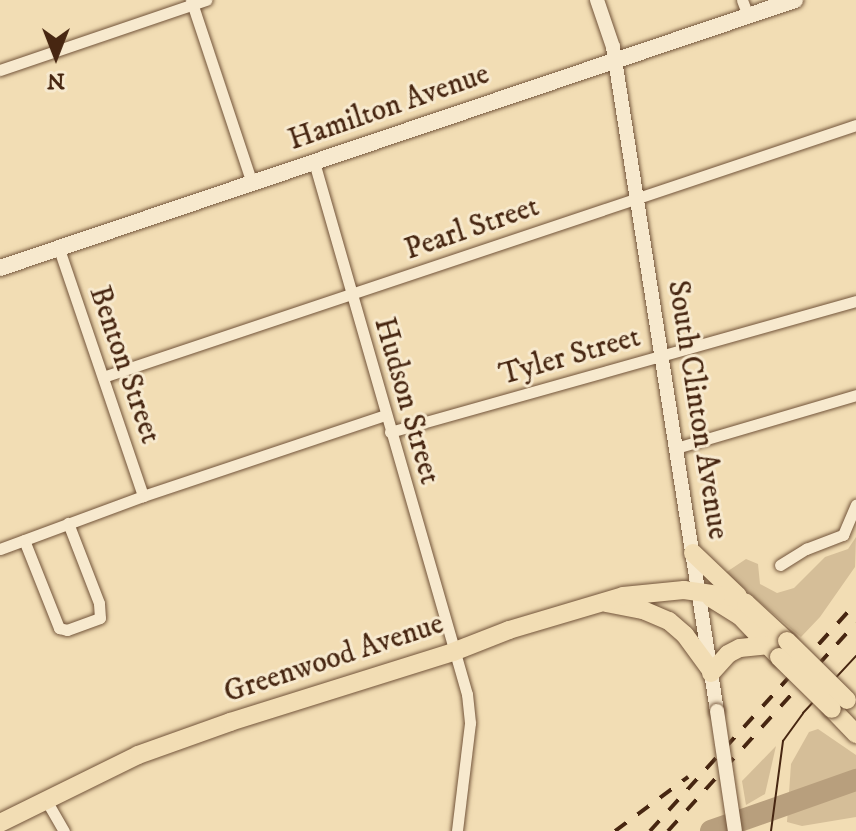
<!DOCTYPE html>
<style>
body{margin:0}
#map{position:relative;width:856px;height:831px;overflow:hidden;background:#f2ddb4;font-family:"IM FELL DW Pica",serif}
div>[style]{position:absolute}
[style*='--x']{left:calc(var(--x)*1px);top:calc(var(--y)*1px);width:calc(var(--w)*1px);rotate:calc(var(--a)*1deg)}
.green>*{inset:0;background:#d5be98}
.river>*{height:22px;margin:-11px;padding:0 11px;transform-origin:11px;border-radius:11px;background:#b89f7d}
.roads{filter:drop-shadow(0 0 2px #72543a) drop-shadow(0 0 2px #72543a)}
.minor>*{height:11px;margin:-5.5px;padding:0 5.5px;transform-origin:5.5px;border-radius:5.5px;background:#f7e9ce}
.tertiary>*{height:14px;margin:-7px;padding:0 7px;transform-origin:7px;border-radius:7px;background:#f7e9ce}
.secondary>*{height:16px;margin:-8px;padding:0 8px;transform-origin:8px;border-radius:8px;background:#f7e9ce}
.primary>*{height:18px;margin:-9px;padding:0 9px;transform-origin:9px;border-radius:9px;background:#f2ddb4}
.tram>*{height:2px;margin:-1px;padding:0 1px;transform-origin:1px;border-radius:1px;background:#472611}
.rail>*{height:4px;margin-top:-2px;transform-origin:0;background:repeating-linear-gradient(90deg,#472611 0 14px,transparent 0 28px)}
.bridges{filter:drop-shadow(0 0 2px #72543a) drop-shadow(0 0 2px #72543a)}
.tertiary-bridge>*{height:14px;margin:-7px;padding:0 7px;transform-origin:7px;border-radius:7px;background:#f7e9ce}
.primary-bridge>*{height:18px;margin:-9px;padding:0 9px;transform-origin:9px;border-radius:9px;background:#f2ddb4}
span{translate:-50% -50%;white-space:nowrap;text-align:center;line-height:1.15;-webkit-text-stroke:6px #f7e9ce;paint-order:stroke}
.street-label{font-size:30px;color:#472611}
.north{position:absolute;left:16px;top:16px;width:80px;height:80px;-webkit-text-stroke:6px #f7e9ce;paint-order:stroke;rotate:180deg;font-size:22px;font-weight:700;line-height:32px;text-align:center;color:#472611}
.north::after{content:'';display:block;margin:auto;width:28px;height:36px;background:#472611;clip-path:polygon(50% 0,100% 100%,50% 72%,0 100%)}
</style>
<div id="map">
<div class="green">
<div style="clip-path:polygon(856px 537px,855px 567px,820px 617px,801px 637px,725px 573px,746px 559px,758px 564px,760px 584px,777px 593px,794px 588px,825px 557px,848px 549px)"></div>
<div style="clip-path:polygon(818px 729px,856px 755px,856px 817px,802px 826px,787px 822px,791px 764px,809px 732px)"></div>
<div style="clip-path:polygon(776px 746px,765px 794px,746px 805px,742px 781px)"></div>
</div>
<div class="river">
<div style="--x:711;--y:831;--w:154;--a:-19.4"></div>
</div>
<div class="roads">
<div class="minor">
<div style="--x:191;--y:0;--w:193;--a:71.6"></div>
<div style="--x:742;--y:0;--w:17;--a:69"></div>
<div style="--x:0;--y:70;--w:218;--a:-18.8"></div>
<div style="--x:314;--y:162;--w:554;--a:73.96"></div>
<div style="--x:467;--y:694;--w:29;--a:84"></div>
<div style="--x:470;--y:723;--w:109;--a:96.9"></div>
<div style="--x:59;--y:249;--w:261;--a:71.2"></div>
<div style="--x:103;--y:377;--w:794;--a:-18.5"></div>
<div style="--x:390;--y:432;--w:484;--a:-15.7"></div>
<div style="--x:676;--y:448;--w:188;--a:-16.4"></div>
<div style="--x:24;--y:540;--w:95;--a:68.3"></div>
<div style="--x:59;--y:628;--w:8;--a:14"></div>
<div style="--x:67;--y:630;--w:35;--a:-20"></div>
<div style="--x:100;--y:618;--w:15;--a:-94"></div>
<div style="--x:99;--y:603;--w:86;--a:-111.2"></div>
<div style="--x:0;--y:549;--w:153;--a:-20.3"></div>
<div style="--x:143;--y:496;--w:255;--a:-18.5"></div>
<div style="--x:780;--y:565;--w:31;--a:-32"></div>
<div style="--x:806;--y:549;--w:40;--a:-21"></div>
<div style="--x:843;--y:535;--w:33;--a:-67"></div>
<div style="--x:46;--y:800;--w:36;--a:60"></div>
</div>
<div class="tertiary">
<div style="--x:597;--y:0;--w:50;--a:71.2"></div>
<div style="--x:613;--y:47;--w:672;--a:81.1"></div>
</div>
<div class="secondary">
<div style="--x:0;--y:268;--w:839;--a:-18.63"></div>
</div>
<div class="primary">
<div style="--x:693;--y:553;--w:62;--a:43.7"></div>
<div style="--x:711;--y:598;--w:34;--a:32"></div>
<div style="--x:740;--y:616;--w:57;--a:46.4"></div>
<div style="--x:606;--y:603;--w:38;--a:11"></div>
<div style="--x:643;--y:610;--w:28;--a:23"></div>
<div style="--x:669;--y:621;--w:21;--a:41"></div>
<div style="--x:685;--y:635;--w:42;--a:53.7"></div>
<div style="--x:711;--y:673;--w:25;--a:-48"></div>
<div style="--x:728;--y:654;--w:13;--a:-27"></div>
<div style="--x:740;--y:648;--w:27;--a:-6"></div>
<div style="--x:832;--y:709;--w:35;--a:46"></div>
<div style="--x:0;--y:823;--w:154;--a:-26.2"></div>
<div style="--x:138;--y:755;--w:98;--a:-19.7"></div>
<div style="--x:230;--y:722;--w:234;--a:-17.4"></div>
<div style="--x:453;--y:652;--w:60;--a:-21.4"></div>
<div style="--x:509;--y:630;--w:119;--a:-16.6"></div>
<div style="--x:623;--y:596;--w:61;--a:-5.6"></div>
<div style="--x:684;--y:590;--w:49;--a:8.1"></div>
<div style="--x:733;--y:597;--w:14;--a:25"></div>
<div style="--x:746;--y:603;--w:56;--a:42.8"></div>
</div>
</div>
<div class="tram">
<div style="--x:771;--y:831;--w:91;--a:-82.4"></div>
<div style="--x:783;--y:741;--w:34;--a:-54"></div>
<div style="--x:803;--y:713;--w:78;--a:-47.1"></div>
</div>
<div class="rail">
<div style="--x:615;--y:831;--w:91;--a:-36.5"></div>
<div style="--x:650;--y:831;--w:307;--a:-47.9"></div>
<div style="--x:668;--y:831;--w:280;--a:-47.9"></div>
</div>
<div class="bridges">
<div class="tertiary-bridge">
<div style="--x:717;--y:711;--w:121;--a:81.5"></div>
</div>
<div class="primary-bridge">
<div style="--x:787;--y:641;--w:84;--a:44.5"></div>
<div style="--x:779;--y:657;--w:74;--a:44.5"></div>
</div>
</div>
<div class="street-label">
<span style="left:389px;top:108px;rotate:-19deg">Hamilton Avenue</span>
<span style="left:472px;top:229px;rotate:-19deg">Pearl Street</span>
<span style="left:570px;top:357px;rotate:-16deg">Tyler Street</span>
<span style="left:124px;top:365px;rotate:71deg">Benton Street</span>
<span style="left:406px;top:401px;rotate:74deg">Hudson Street</span>
<span style="left:697px;top:410px;rotate:81deg">South Clinton Avenue</span>
<span style="left:334px;top:659px;rotate:-18deg">Greenwood Avenue</span>
</div>
<div class="north">N</div>
</div>
